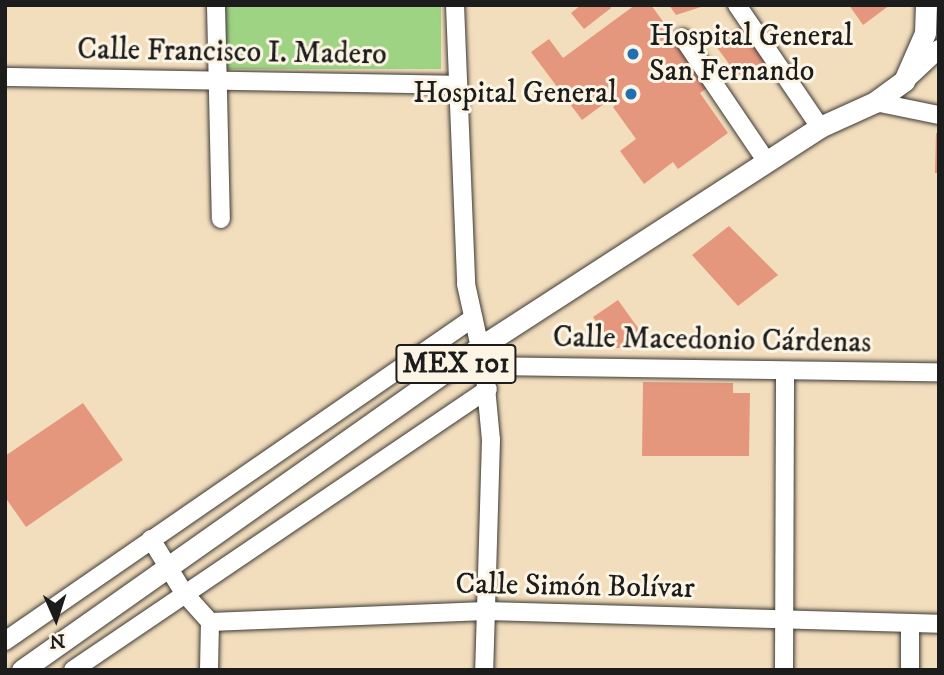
<!DOCTYPE html>
<meta charset="utf-8">
<style>
body{margin:0}
#map{position:relative;width:944px;height:675px;overflow:hidden;background:#f2ddbd;font-family:"IM FELL DW Pica",serif}
div>[style]{position:absolute}
[style*='--x']{left:calc(var(--x)*1px);top:calc(var(--y)*1px);width:calc(var(--w)*1px);rotate:calc(var(--a)*1deg)}
.green>*{inset:0;background:#9fd384;transform-origin:0 0}
.building>*{inset:0;background:#e5977d}
.roads{filter:drop-shadow(0 0 2px #3c3934) drop-shadow(0 0 2px #3c3934)}
.minor>*{height:18px;margin:-9px;padding:0 9px;transform-origin:9px;border-radius:9px;background:#fff}
.major>*{height:21px;margin:-10.5px;padding:0 10.5px;transform-origin:10.5px;border-radius:10.5px;background:#fff}
.dots>*{width:19px;height:19px;translate:-50% -50%;box-sizing:border-box;border:4px solid #fcf5e5;border-radius:50%}
span{translate:-50% -50%;white-space:nowrap;text-align:center;line-height:1.15;-webkit-text-stroke:6px #fcf5e5;paint-order:stroke}
.shield-label span{padding:2px 5px;background:#fcf5e5;border:2px solid;border-radius:5px;-webkit-text-stroke-width:0}
.shield-label{font-size:28px;color:#1c1c1c;font-weight:700}
.poi-label{font-size:30px;color:#1c1c1c}
.left{translate:0 -50%;text-align:left}
.right{translate:-100% -50%;text-align:right}
.street-label{font-size:30px;color:#1c1c1c}
.frame{position:absolute;inset:0;border:7px solid #1c1c1c;pointer-events:none}
.north{position:absolute;left:21px;top:584px;width:70px;height:70px;-webkit-text-stroke:5px #fcf5e5;paint-order:stroke;rotate:177deg;font-size:19px;font-weight:700;line-height:28px;text-align:center;color:#1c1c1c}
.north::after{content:'';display:block;margin:auto;width:24px;height:32px;background:#1c1c1c;clip-path:polygon(50% 0,100% 100%,50% 72%,0 100%)}
</style>
<div id="map">
<div class="green">
<div style="left:225px;top:5px;width:216px;height:64px"></div>
</div>
<div class="building">
<div style="clip-path:polygon(581px 5px,609px 5px,611px 8px,584px 29px,571px 13px)"></div>
<div style="clip-path:polygon(635px 5px,651px 5px,710px 86px,700px 93px,728px 133px,678px 169px,673px 162px,644px 184px,620px 151px,636px 139px,613px 107px,620px 101px,616px 95px,582px 120px,531px 52px,549px 39px,563px 58px)"></div>
<div style="clip-path:polygon(669px 5px,704px 5px,704px 6px,676px 15px)"></div>
<div style="clip-path:polygon(849px 5px,890px 5px,863px 25px)"></div>
<div style="clip-path:polygon(749px 25px,777px 65px,737px 75px,708px 35px)"></div>
<div style="clip-path:polygon(936px 133px,939px 133px,939px 173px,935px 173px)"></div>
<div style="clip-path:polygon(729px 226px,778px 275px,738px 306px,692px 255px)"></div>
<div style="clip-path:polygon(618px 300px,653px 349px,616px 348px,593px 317px)"></div>
<div style="clip-path:polygon(643px 382px,733px 383px,733px 393px,750px 393px,749px 456px,642px 456px)"></div>
<div style="clip-path:polygon(83px 403px,123px 460px,26px 527px,5px 497px,5px 456px)"></div>
</div>
<div class="roads">
<div class="minor">
<div style="--x:216;--y:5;--w:214;--a:88.7"></div>
<div style="--x:455;--y:5;--w:279;--a:87.7"></div>
<div style="--x:466;--y:284;--w:84;--a:77.6"></div>
<div style="--x:484;--y:366;--w:74;--a:84.6"></div>
<div style="--x:491;--y:440;--w:230;--a:91.7"></div>
<div style="--x:737;--y:5;--w:148;--a:55.8"></div>
<div style="--x:683;--y:38;--w:150;--a:55.9"></div>
<div style="--x:5;--y:77;--w:453;--a:1"></div>
<div style="--x:907;--y:79;--w:44;--a:-43.2"></div>
<div style="--x:875;--y:102;--w:65;--a:11.5"></div>
<div style="--x:484;--y:366;--w:455;--a:0.8"></div>
<div style="--x:151;--y:539;--w:63;--a:58.6"></div>
<div style="--x:184;--y:593;--w:39;--a:48"></div>
<div style="--x:210;--y:622;--w:48;--a:91.2"></div>
<div style="--x:210;--y:622;--w:276;--a:-2.3"></div>
<div style="--x:486;--y:611;--w:453;--a:1.6"></div>
<div style="--x:910;--y:623;--w:47;--a:90"></div>
<div style="--x:5;--y:641;--w:569;--a:-34.61"></div>
<div style="--x:73;--y:670;--w:501;--a:-34.1"></div>
<div style="--x:784;--y:670;--w:299;--a:-89.8"></div>
</div>
<div class="major">
<div style="--x:22;--y:670;--w:560;--a:-35.19"></div>
<div style="--x:480;--y:347;--w:405;--a:-32.9"></div>
<div style="--x:820;--y:127;--w:60;--a:-24.4"></div>
<div style="--x:875;--y:102;--w:36;--a:-36"></div>
<div style="--x:904;--y:81;--w:52;--a:-66.4"></div>
<div style="--x:925;--y:33;--w:28;--a:-88"></div>
</div>
</div>
<div class="dots">
<div style="left:633px;top:54px;background:#1f6fb2"></div>
<div style="left:631px;top:94px;background:#1f6fb2"></div>
</div>
<div class="shield-label">
<span style="left:456px;top:364px">MEX 101</span>
</div>
<div class="poi-label">
<span class="left" style="left:649px;top:54px">Hospital General<br>San Fernando</span>
<span class="right" style="left:617px;top:94px">Hospital General</span>
</div>
<div class="street-label">
<span style="left:232px;top:53px;rotate:1deg">Calle Francisco I. Madero</span>
<span style="left:712px;top:341px;rotate:1deg">Calle Macedonio Cárdenas</span>
<span style="left:575px;top:587px;rotate:1deg">Calle Simón Bolívar</span>
</div>
<div class="frame"></div>
<div class="north">N</div>
</div>
